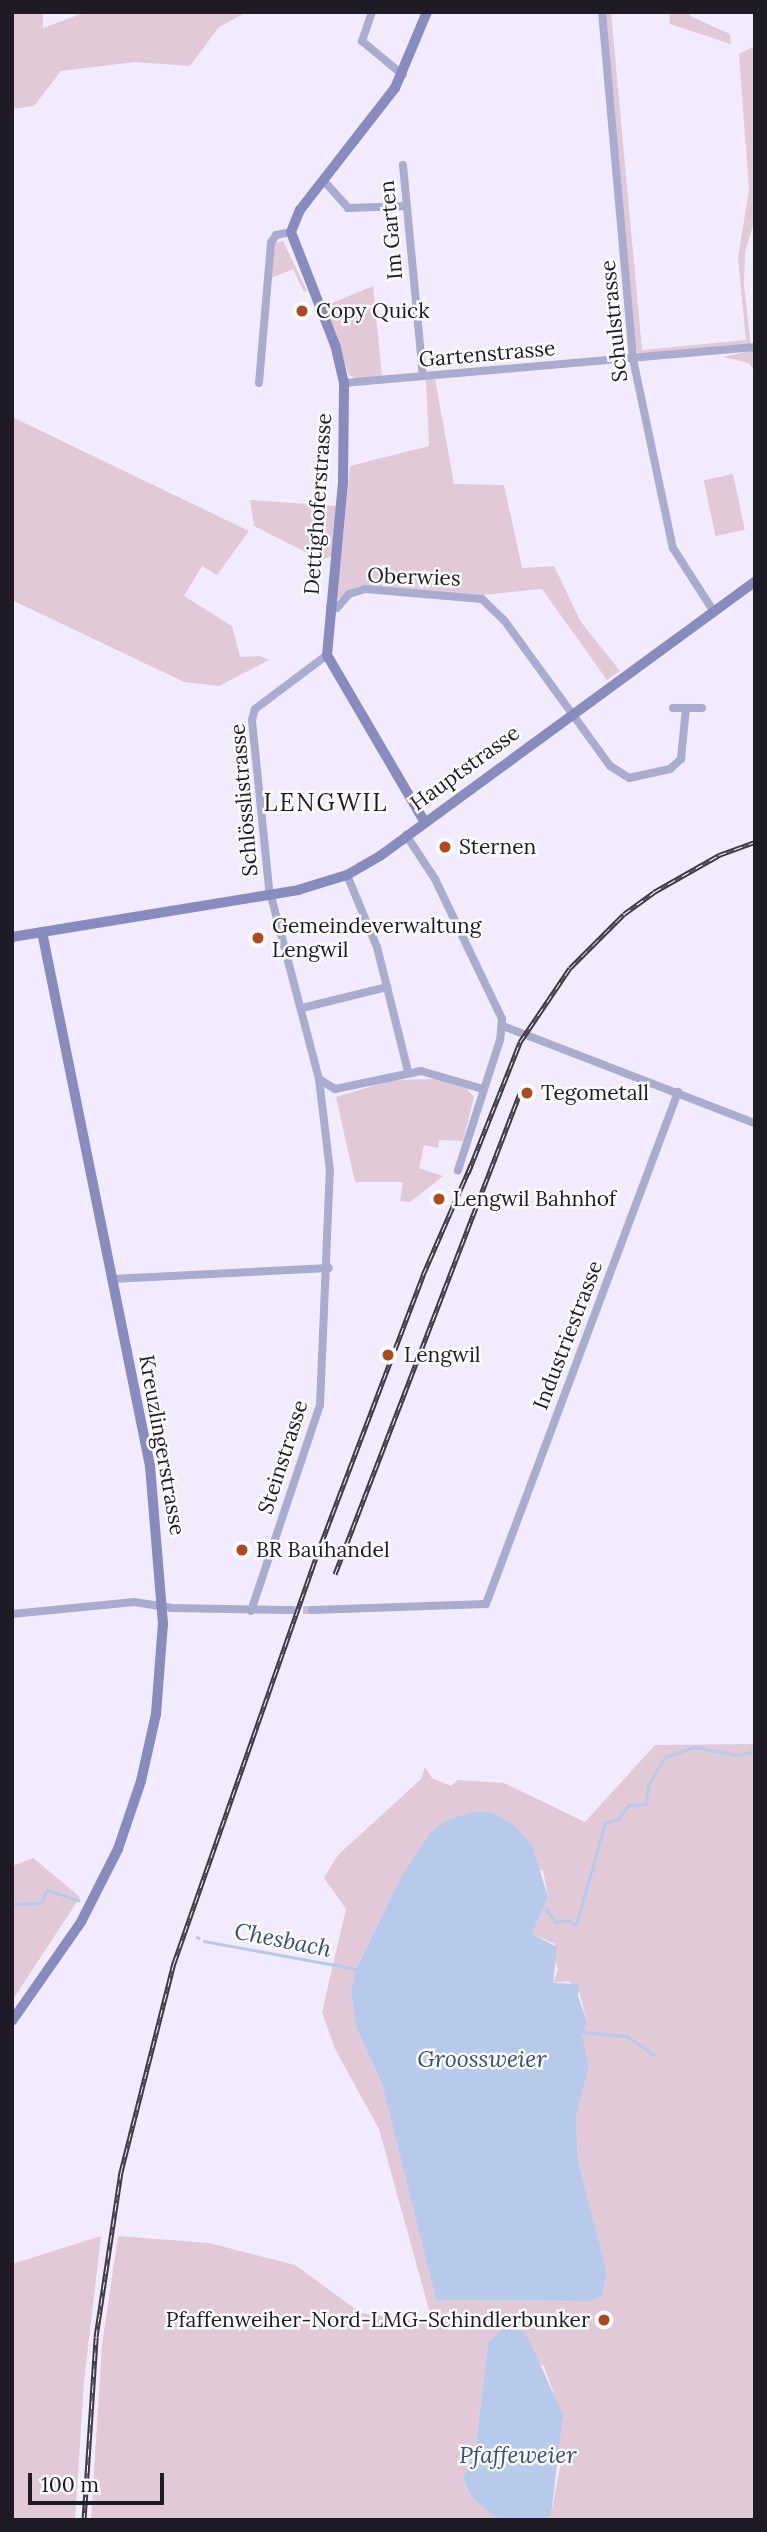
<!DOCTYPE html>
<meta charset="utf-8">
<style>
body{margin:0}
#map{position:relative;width:767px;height:2532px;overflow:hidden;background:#f2ebfe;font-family:Lora,serif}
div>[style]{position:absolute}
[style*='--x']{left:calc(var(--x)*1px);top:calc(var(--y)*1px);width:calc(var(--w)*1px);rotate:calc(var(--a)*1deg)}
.green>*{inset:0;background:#e1c9d7;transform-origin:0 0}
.water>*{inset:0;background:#b7caec}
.stream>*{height:2.5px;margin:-1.25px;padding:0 1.25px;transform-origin:1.25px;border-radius:1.25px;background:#b7caec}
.street-tunnel>*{height:8px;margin-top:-4px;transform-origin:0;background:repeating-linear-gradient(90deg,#c8c1d3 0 8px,transparent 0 12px)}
.street>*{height:8px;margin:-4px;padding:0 4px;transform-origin:4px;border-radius:4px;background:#a9accf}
.secondary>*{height:10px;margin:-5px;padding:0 5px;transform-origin:5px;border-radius:5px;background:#888bbe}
.rail>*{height:5px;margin-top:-2.5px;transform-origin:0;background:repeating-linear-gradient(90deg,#fcfcfc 0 8px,#3d3945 0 16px);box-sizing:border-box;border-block:2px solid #3d3945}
.dots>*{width:19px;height:19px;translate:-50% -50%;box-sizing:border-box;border:4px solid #fcfcfc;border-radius:50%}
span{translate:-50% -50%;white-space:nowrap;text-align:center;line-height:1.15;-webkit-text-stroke:5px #fcfcfc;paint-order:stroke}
.street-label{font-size:21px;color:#1f1b26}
.poi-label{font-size:21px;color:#1f1b26}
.left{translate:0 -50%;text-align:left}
.right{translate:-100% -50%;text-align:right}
.water-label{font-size:23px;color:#37507e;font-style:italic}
.quarter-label{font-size:24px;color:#1f1b26;letter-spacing:2px}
.frame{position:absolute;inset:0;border:14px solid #1f1b26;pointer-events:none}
.scale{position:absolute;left:28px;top:2473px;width:136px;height:32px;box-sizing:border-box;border:4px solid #1f1b26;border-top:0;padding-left:9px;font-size:21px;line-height:24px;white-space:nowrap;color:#1f1b26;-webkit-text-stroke:5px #fcfcfc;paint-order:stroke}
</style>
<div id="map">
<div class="green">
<div style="clip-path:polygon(13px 12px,43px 12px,43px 28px,86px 12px,247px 12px,219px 27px,190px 66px,135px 62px,61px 71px,34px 106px,12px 109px)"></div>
<div style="clip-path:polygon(605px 12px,611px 12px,642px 350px,746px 340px,738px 258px,749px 190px,739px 54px,755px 46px,755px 219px,745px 252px,744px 286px,751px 346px,641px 356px,635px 349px)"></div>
<div style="clip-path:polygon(669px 12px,690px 12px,690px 16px,730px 34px,731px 44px,670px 24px)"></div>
<div style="clip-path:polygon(283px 241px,307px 291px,304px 292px,293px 269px,269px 279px,275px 243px)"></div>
<div style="clip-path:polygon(373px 286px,382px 376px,356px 379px,349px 375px,325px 306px)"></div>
<div style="clip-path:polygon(755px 350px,755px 372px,749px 363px,723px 357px)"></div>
<div style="clip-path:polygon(435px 379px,454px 484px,504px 485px,522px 568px,554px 566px,581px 622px,620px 671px,607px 680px,542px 589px,481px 595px,357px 587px,337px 600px,350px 466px,429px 446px,426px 380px)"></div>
<div style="clip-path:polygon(12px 417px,249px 531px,217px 575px,202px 566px,184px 596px,232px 626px,240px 657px,259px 656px,269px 660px,219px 686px,184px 682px,12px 600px)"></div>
<div style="left:733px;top:474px;width:57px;height:30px;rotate:78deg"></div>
<div style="clip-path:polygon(250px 500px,337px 506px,332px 556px,321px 560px,254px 526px)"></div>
<div style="clip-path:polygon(435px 1079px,466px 1088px,474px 1097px,463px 1141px,439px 1140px,438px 1148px,424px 1145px,419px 1168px,443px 1176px,410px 1202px,400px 1201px,403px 1182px,355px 1182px,336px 1097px,393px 1080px)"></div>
<div style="clip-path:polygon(evenodd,755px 1744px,755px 2520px,543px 2520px,551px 2514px,561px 2462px,553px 2391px,544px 2366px,488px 2343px,475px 2452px,463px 2480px,472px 2498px,499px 2520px,91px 2520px,102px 2345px,118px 2236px,209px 2243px,295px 2265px,361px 2313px,423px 2322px,431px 2317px,379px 2129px,335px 2049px,322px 2012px,346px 1909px,324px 1878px,338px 1855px,421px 1779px,425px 1767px,432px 1778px,451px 1786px,458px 1780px,504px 1783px,585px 1822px,655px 1745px,755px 1744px,543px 1870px,548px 1897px,532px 1934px,555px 1944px,553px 1957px,558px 1969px,553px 1983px,569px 1981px,579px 1991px,587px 2022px,582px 2034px,589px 2068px,576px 2117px,578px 2160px,607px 2273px,602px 2296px,591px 2301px,436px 2300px,382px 2084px,356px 2027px,351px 1991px,356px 1969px,401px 1877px,543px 1870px)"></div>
<div style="clip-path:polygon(33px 1858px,80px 1897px,12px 2001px,12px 1866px)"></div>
<div style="clip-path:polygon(101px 2236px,84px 2382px,75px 2520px,12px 2520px,12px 2264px)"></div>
</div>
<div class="water">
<div style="clip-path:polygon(472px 1812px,491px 1812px,513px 1824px,532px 1845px,548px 1897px,532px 1934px,557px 1947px,553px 1983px,579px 1984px,578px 1996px,587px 2022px,582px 2034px,589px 2068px,576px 2117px,578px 2160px,607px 2273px,602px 2296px,591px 2301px,436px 2300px,382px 2084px,356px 2027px,351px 1991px,356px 1969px,401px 1877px,431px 1832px,443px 1822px)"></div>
<div style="clip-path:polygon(504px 2327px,522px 2331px,529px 2340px,563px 2415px,551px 2515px,543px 2520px,499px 2520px,472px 2498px,463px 2479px,475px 2452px,488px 2343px)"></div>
</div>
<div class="stream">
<div style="--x:12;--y:1904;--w:29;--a:-2"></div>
<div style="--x:41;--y:1903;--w:14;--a:-65"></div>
<div style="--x:47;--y:1890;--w:33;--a:18"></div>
<div style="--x:546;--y:1909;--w:16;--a:52"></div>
<div style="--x:556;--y:1922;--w:12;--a:-9"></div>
<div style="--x:568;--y:1920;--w:9;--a:32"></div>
<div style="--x:576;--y:1925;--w:106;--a:-74.1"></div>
<div style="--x:605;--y:1823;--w:14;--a:-17"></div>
<div style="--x:618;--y:1819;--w:18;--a:-52"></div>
<div style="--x:629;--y:1805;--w:17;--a:-3"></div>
<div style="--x:646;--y:1804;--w:19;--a:-84"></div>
<div style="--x:648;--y:1785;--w:33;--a:-59"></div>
<div style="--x:665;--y:1757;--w:31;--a:-19"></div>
<div style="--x:694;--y:1747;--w:45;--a:10.3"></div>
<div style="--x:738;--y:1755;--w:17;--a:-13"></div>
<div style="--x:197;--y:1937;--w:2;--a:27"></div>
<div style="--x:204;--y:1941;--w:155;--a:10.4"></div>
<div style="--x:583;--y:2032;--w:44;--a:5.2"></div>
<div style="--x:627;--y:2036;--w:33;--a:35"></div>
</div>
<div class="street-tunnel">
<div style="--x:291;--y:1610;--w:21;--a:0"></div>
</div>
<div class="street">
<div style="--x:372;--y:12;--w:31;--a:109"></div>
<div style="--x:362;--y:41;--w:53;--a:39.7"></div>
<div style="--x:602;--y:12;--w:348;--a:84.9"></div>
<div style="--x:633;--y:359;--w:193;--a:78.1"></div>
<div style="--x:673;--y:548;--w:76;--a:57.4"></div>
<div style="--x:403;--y:165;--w:211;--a:84.6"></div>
<div style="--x:324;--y:181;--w:36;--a:48"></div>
<div style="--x:348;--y:208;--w:59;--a:-1.9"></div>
<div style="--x:259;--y:383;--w:141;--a:-85.1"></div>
<div style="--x:271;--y:243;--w:9;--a:-58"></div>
<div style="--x:276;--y:235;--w:15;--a:-11"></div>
<div style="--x:344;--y:383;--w:413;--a:-5"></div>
<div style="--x:330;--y:607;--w:7;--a:8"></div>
<div style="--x:337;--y:608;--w:18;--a:-49"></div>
<div style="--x:349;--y:594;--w:17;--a:-17"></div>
<div style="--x:365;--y:589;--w:117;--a:4.9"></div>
<div style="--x:482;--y:599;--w:30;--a:44"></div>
<div style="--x:504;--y:620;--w:180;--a:54"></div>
<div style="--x:610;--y:766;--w:22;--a:32"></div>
<div style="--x:629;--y:778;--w:42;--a:-12.4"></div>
<div style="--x:670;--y:769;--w:15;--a:-42"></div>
<div style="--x:681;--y:759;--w:51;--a:-84.4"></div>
<div style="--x:686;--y:708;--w:16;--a:0"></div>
<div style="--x:673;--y:708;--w:13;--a:0"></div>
<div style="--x:406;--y:835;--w:53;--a:56.6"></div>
<div style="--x:435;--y:879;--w:155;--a:64.4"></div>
<div style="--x:502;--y:1019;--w:21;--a:95"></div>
<div style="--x:500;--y:1040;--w:137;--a:107.9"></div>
<div style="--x:347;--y:875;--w:78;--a:67.4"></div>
<div style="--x:377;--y:947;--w:128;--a:76"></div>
<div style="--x:302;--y:1008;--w:88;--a:-13.9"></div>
<div style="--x:503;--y:1026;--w:270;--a:21.1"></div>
<div style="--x:319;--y:1079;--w:19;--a:32"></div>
<div style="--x:335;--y:1089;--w:88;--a:-11.8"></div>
<div style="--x:421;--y:1071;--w:65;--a:16.2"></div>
<div style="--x:112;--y:1279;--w:217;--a:-2.9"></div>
<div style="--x:312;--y:1610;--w:174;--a:-2"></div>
<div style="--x:486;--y:1604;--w:547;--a:-69.44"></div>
<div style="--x:251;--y:1611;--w:217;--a:-71.5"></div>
<div style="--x:320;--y:1405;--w:234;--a:-87.6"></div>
<div style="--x:330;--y:1171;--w:93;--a:-96.8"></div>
<div style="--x:319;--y:1079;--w:197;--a:-104.7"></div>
<div style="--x:269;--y:888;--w:169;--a:-95.8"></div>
<div style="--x:252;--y:720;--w:11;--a:-75"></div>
<div style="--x:255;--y:709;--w:90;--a:-36.9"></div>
<div style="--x:12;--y:1614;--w:123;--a:-5.6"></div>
<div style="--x:134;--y:1602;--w:37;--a:9"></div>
<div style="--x:171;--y:1608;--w:120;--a:1"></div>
</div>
<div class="secondary">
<div style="--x:424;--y:821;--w:192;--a:-120.3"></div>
<div style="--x:327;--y:655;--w:173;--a:-84.7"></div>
<div style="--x:343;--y:483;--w:100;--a:-89.4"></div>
<div style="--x:344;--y:383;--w:39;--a:-103"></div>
<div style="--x:335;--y:345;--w:121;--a:-111.3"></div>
<div style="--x:291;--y:232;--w:24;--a:-68"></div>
<div style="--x:300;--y:210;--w:155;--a:-52.1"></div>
<div style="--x:395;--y:88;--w:82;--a:-67.2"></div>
<div style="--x:12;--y:937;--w:290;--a:-9.3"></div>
<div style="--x:298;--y:890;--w:51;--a:-17"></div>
<div style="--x:347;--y:875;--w:38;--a:-30"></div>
<div style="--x:380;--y:856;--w:464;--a:-36.2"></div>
<div style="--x:12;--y:2021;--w:121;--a:-55.1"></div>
<div style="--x:81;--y:1922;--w:82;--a:-63.1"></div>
<div style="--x:118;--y:1849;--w:72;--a:-71.3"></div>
<div style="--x:141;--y:1781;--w:69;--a:-77.4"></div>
<div style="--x:156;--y:1714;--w:90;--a:-85.6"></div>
<div style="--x:163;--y:1624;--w:159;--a:-94.7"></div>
<div style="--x:150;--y:1466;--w:545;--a:-101.43"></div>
</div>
<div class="rail">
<div style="--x:468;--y:1173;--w:141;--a:-68.3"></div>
<div style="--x:520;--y:1042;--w:89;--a:-56"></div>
<div style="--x:570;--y:968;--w:76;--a:-45"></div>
<div style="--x:624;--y:914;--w:37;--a:-36"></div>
<div style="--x:654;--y:892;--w:75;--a:-29.6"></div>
<div style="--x:719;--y:855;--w:38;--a:-20"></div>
<div style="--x:335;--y:1574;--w:515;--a:-68.96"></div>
<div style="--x:84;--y:2520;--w:183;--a:-86.2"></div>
<div style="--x:96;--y:2337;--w:167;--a:-81.4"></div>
<div style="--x:121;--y:2172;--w:216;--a:-75.8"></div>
<div style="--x:174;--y:1963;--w:444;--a:-70.7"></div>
<div style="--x:321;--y:1544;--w:288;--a:-69.2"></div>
<div style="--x:423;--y:1275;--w:120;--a:-66.4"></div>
</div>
<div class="dots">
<div style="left:302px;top:311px;background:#af491d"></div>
<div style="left:445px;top:847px;background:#af491d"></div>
<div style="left:258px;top:938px;background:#af491d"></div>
<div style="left:527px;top:1093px;background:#af491d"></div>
<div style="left:439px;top:1199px;background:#af491d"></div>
<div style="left:388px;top:1355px;background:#af491d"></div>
<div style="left:242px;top:1550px;background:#af491d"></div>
<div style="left:604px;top:2320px;background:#af491d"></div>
</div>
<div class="street-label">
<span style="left:391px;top:230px;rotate:-95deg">Im Garten</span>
<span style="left:614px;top:321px;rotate:-96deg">Schulstrasse</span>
<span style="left:487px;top:354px;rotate:-5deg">Gartenstrasse</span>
<span style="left:318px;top:504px;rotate:-86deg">Dettighoferstrasse</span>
<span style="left:414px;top:577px;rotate:2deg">Oberwies</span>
<span style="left:465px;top:768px;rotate:-36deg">Hauptstrasse</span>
<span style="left:244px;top:800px;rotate:-95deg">Schlösslistrasse</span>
<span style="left:568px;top:1335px;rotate:-69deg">Industriestrasse</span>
<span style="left:162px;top:1445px;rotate:80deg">Kreuzlingerstrasse</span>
<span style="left:283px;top:1457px;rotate:-72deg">Steinstrasse</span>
</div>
<div class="poi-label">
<span class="left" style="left:316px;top:311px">Copy Quick</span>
<span class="left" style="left:459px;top:847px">Sternen</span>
<span class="left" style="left:272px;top:938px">Gemeindeverwaltung<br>Lengwil</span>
<span class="left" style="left:541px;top:1093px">Tegometall</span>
<span class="left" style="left:453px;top:1199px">Lengwil Bahnhof</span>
<span class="left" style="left:404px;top:1355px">Lengwil</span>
<span class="left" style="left:256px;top:1550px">BR Bauhandel</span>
<span class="right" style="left:590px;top:2320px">Pfaffenweiher-Nord-LMG-Schindlerbunker</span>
</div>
<div class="water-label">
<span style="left:283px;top:1940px;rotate:11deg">Chesbach</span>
<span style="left:482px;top:2059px">Groossweier</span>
<span style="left:518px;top:2455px">Pfaffeweier</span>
</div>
<div class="quarter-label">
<span style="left:326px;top:803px">LENGWIL</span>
</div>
<div class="frame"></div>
<div class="scale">100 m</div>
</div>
